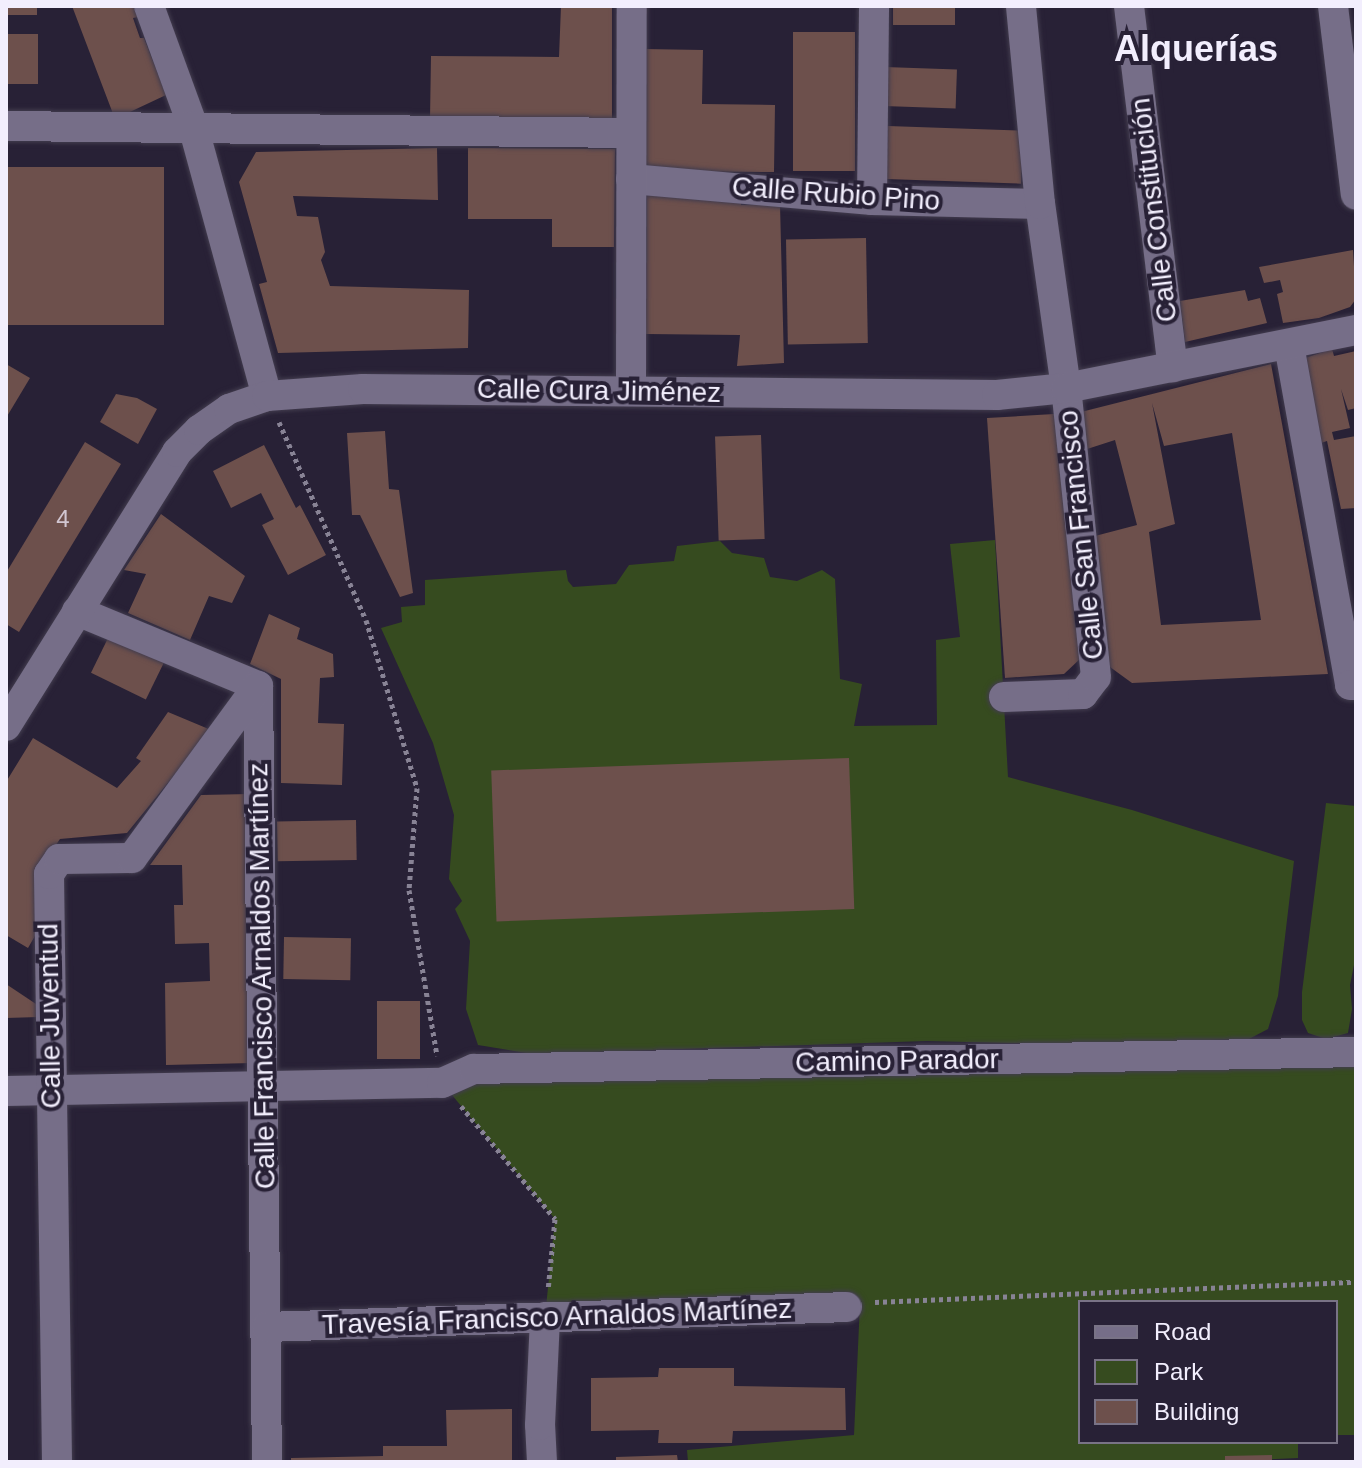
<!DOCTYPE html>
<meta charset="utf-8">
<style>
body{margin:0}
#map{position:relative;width:1362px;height:1468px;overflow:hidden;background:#282136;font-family:Arial,sans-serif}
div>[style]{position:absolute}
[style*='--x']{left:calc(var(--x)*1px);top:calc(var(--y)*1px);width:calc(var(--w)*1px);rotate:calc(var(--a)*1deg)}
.green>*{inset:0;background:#364b1f}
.building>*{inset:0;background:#6d504c;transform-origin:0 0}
.path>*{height:5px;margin-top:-2.5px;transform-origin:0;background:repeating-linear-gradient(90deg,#888395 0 4px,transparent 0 8px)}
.roads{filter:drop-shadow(0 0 2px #423c4e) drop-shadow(0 0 2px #423c4e)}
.minor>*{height:30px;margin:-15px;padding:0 15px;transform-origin:15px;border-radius:15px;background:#766e88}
span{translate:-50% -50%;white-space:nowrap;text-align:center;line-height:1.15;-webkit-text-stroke:8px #282136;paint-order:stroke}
.number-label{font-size:24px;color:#d1c6d1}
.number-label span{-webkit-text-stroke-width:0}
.street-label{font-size:28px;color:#f2eefd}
.district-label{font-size:36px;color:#f2eefd;font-weight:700}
.frame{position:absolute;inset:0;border:8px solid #f2eefd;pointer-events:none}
.legend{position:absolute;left:1078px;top:1300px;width:260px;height:144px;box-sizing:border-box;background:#282136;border:2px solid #797386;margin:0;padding:10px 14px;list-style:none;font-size:24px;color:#f2eefd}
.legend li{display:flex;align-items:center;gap:16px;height:40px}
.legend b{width:40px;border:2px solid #797386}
</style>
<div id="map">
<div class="green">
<div style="clip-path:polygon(995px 540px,1008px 777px,1132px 810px,1294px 861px,1278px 996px,1268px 1029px,1249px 1039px,1054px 1044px,927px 1041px,532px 1054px,478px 1045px,466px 1009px,470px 941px,455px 909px,462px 901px,449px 879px,454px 815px,433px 743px,381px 628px,402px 622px,401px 607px,425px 605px,425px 580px,566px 570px,568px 581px,573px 587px,616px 584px,629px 565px,674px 561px,677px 546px,720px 541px,732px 553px,764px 558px,770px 577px,797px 581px,822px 570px,835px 579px,840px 679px,862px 684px,854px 726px,937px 725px,936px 640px,960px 637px,950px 544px)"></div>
<div style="clip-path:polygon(1326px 803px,1356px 806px,1356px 955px,1350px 985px,1352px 1009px,1348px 1033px,1326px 1039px,1308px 1033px,1302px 1020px,1302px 992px)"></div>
<div style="clip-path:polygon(1356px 1052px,1356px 1435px,1336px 1435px,1336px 1302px,1080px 1302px,1080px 1442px,1298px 1442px,1298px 1458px,1211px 1462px,688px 1462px,687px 1450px,854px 1435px,860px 1303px,545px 1317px,555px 1219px,442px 1083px)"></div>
</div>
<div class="building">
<div style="left:6px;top:6px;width:31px;height:9px"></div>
<div style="clip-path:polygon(72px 6px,134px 6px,138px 17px,133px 18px,140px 38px,144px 38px,166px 95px,115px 119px)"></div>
<div style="clip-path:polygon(561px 6px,612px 6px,612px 121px,430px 119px,431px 56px,559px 57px)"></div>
<div style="left:893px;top:6px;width:62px;height:19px"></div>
<div style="left:793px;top:32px;width:62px;height:139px"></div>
<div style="left:6px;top:34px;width:32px;height:50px"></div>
<div style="clip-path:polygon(644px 49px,703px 50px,702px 104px,775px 105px,774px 172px,642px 171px)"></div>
<div style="left:885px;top:67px;width:72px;height:39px;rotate:2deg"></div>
<div style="left:888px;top:126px;width:135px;height:53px;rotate:2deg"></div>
<div style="clip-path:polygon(437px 148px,438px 200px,293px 196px,297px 216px,318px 217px,325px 252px,321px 260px,330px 286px,469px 290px,468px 348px,278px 353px,259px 284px,267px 282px,239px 182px,256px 152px)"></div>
<div style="clip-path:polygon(468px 148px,615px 149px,614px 247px,552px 247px,552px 219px,468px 219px)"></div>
<div style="left:6px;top:167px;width:158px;height:158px"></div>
<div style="clip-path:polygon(647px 194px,741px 194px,741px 205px,780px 204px,784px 363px,737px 366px,740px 335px,646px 334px)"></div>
<div style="left:866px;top:238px;width:105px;height:80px;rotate:89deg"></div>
<div style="clip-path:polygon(1353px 250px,1356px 299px,1350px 307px,1319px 318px,1283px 323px,1277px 294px,1283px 292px,1280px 280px,1264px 283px,1259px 267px)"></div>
<div style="clip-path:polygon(1245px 290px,1248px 301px,1260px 298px,1267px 323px,1185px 342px,1180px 301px)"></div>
<div style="clip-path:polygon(1332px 349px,1334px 356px,1356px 351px,1356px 408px,1348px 410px,1341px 389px,1350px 428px,1332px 432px,1334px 440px,1356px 436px,1356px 508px,1341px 509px,1327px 441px,1321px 443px,1305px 358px)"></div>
<div style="clip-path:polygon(6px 364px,30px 378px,6px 418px)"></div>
<div style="clip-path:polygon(evenodd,1271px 364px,1328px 674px,1132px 683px,1110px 667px,1095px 536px,1137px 525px,1115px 440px,1081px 451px,1073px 414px,1271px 364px,1152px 403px,1164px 446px,1232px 433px,1261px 620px,1161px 625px,1149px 532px,1175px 524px,1152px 403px)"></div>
<div style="clip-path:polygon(116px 394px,137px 398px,157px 409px,138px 444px,100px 422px)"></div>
<div style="clip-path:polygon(1054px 414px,1081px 658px,1064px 674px,1005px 678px,987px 418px)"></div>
<div style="clip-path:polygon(385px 431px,389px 489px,399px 490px,413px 593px,400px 597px,360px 515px,352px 515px,347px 433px)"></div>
<div style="left:761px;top:435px;width:104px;height:46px;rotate:88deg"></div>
<div style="clip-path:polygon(85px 442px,121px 464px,19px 632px,6px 624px,6px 573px)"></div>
<div style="clip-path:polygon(264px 445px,296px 508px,300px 505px,326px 555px,288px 575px,262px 525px,274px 519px,261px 493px,231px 508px,213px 471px)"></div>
<div style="clip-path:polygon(161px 514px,245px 576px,232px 603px,209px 596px,190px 640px,128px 613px,146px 574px,124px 570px)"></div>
<div style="clip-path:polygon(269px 614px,300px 628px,297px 639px,333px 654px,334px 677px,320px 678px,318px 723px,344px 724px,342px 785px,281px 783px,281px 679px,250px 664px)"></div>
<div style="left:109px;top:636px;width:61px;height:41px;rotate:26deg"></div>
<div style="clip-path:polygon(168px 712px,211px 730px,127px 833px,60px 839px,37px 873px,43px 922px,28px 948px,6px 935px,6px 782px,33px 738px,117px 788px,141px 761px,136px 758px)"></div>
<div style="left:849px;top:758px;width:151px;height:358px;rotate:88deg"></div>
<div style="clip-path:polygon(250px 794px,253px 1063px,166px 1065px,165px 983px,210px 981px,209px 943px,175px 944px,174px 905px,183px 905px,182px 865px,150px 865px,201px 795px)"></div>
<div style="left:356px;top:820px;width:40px;height:79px;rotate:89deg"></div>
<div style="left:284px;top:937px;width:67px;height:42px;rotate:1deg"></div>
<div style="clip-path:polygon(6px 984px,42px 1008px,39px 1017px,6px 1018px)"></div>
<div style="left:377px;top:1001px;width:43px;height:58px"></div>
<div style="clip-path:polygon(659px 1368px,734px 1368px,734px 1386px,845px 1388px,846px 1430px,733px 1431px,732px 1443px,658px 1443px,659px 1430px,591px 1431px,591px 1378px,658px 1377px)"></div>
<div style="clip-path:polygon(512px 1409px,512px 1462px,291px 1462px,291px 1458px,383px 1456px,383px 1446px,447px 1446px,446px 1410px)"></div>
<div style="clip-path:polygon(677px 1455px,678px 1462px,616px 1462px,616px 1457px)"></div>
<div style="clip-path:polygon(1272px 1455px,1272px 1462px,1225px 1462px,1225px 1456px)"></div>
</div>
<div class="path">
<div style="--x:279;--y:422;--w:216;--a:66.3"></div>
<div style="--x:366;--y:620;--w:176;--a:73.1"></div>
<div style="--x:417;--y:788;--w:102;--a:94.5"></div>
<div style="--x:409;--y:890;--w:168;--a:80.4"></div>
<div style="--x:461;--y:1106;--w:147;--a:50.2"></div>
<div style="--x:555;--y:1219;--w:71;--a:95.6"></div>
<div style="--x:875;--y:1302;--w:481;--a:-2.4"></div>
</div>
<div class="roads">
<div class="minor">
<div style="--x:149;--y:6;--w:128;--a:69.9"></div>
<div style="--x:193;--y:126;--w:280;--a:74.7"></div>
<div style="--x:1129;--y:6;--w:364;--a:83.1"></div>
<div style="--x:1333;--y:6;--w:190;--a:83.1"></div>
<div style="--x:6;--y:126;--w:625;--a:0.64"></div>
<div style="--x:631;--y:179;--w:242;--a:5"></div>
<div style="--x:872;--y:200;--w:168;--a:1.4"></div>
<div style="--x:872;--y:200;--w:194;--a:-89.4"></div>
<div style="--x:1289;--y:345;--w:345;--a:79.8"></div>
<div style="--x:1350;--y:685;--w:6;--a:0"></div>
<div style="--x:631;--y:391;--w:385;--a:-89.9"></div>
<div style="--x:77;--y:611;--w:196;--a:22.5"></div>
<div style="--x:258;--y:686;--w:776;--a:89.34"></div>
<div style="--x:1004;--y:697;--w:79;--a:-2.2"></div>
<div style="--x:1083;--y:694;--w:21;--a:-53"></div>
<div style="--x:1096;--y:677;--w:291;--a:-95.9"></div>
<div style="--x:1066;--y:388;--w:186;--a:-98"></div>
<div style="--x:1040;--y:204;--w:199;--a:-95.5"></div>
<div style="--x:6;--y:726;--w:323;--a:-58"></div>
<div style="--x:177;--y:452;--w:31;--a:-45"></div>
<div style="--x:199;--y:430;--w:37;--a:-35"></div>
<div style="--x:229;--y:409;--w:40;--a:-18.9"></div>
<div style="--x:267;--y:396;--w:96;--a:-4.2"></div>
<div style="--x:363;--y:389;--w:634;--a:0.54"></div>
<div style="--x:997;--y:395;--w:69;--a:-5.8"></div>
<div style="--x:1066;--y:388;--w:296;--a:-11.3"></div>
<div style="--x:6;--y:1091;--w:436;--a:-1.1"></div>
<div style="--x:442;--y:1083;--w:35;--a:-24"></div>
<div style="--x:474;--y:1069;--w:882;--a:-1.1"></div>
<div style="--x:267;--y:1327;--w:580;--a:-1.97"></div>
<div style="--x:57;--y:1462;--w:588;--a:-90.78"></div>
<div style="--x:49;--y:874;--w:18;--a:-56"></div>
<div style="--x:59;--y:859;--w:73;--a:-0.8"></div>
<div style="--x:132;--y:858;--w:213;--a:-53.8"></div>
<div style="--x:542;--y:1462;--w:37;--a:-93"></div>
<div style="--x:540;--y:1425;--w:108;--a:-87.3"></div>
</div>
</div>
<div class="number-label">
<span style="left:63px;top:519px">4</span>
</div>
<div class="street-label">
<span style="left:836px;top:194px;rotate:4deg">Calle Rubio Pino</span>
<span style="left:1154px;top:210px;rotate:-97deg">Calle Constitución</span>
<span style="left:599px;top:391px;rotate:1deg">Calle Cura Jiménez</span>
<span style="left:1081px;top:535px;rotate:-96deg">Calle San Francisco</span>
<span style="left:262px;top:976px;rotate:-91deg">Calle Francisco Arnaldos Martínez</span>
<span style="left:50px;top:1016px;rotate:-91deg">Calle Juventud</span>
<span style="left:897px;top:1061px;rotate:-1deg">Camino Parador</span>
<span style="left:557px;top:1317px;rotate:-2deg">Travesía Francisco Arnaldos Martínez</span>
</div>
<div class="district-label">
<span style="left:1196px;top:49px">Alquerías</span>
</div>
<div class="frame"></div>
<ul class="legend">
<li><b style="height:10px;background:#766e88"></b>Road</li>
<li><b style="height:22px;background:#364b1f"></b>Park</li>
<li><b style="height:22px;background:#6d504c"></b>Building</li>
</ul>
</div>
